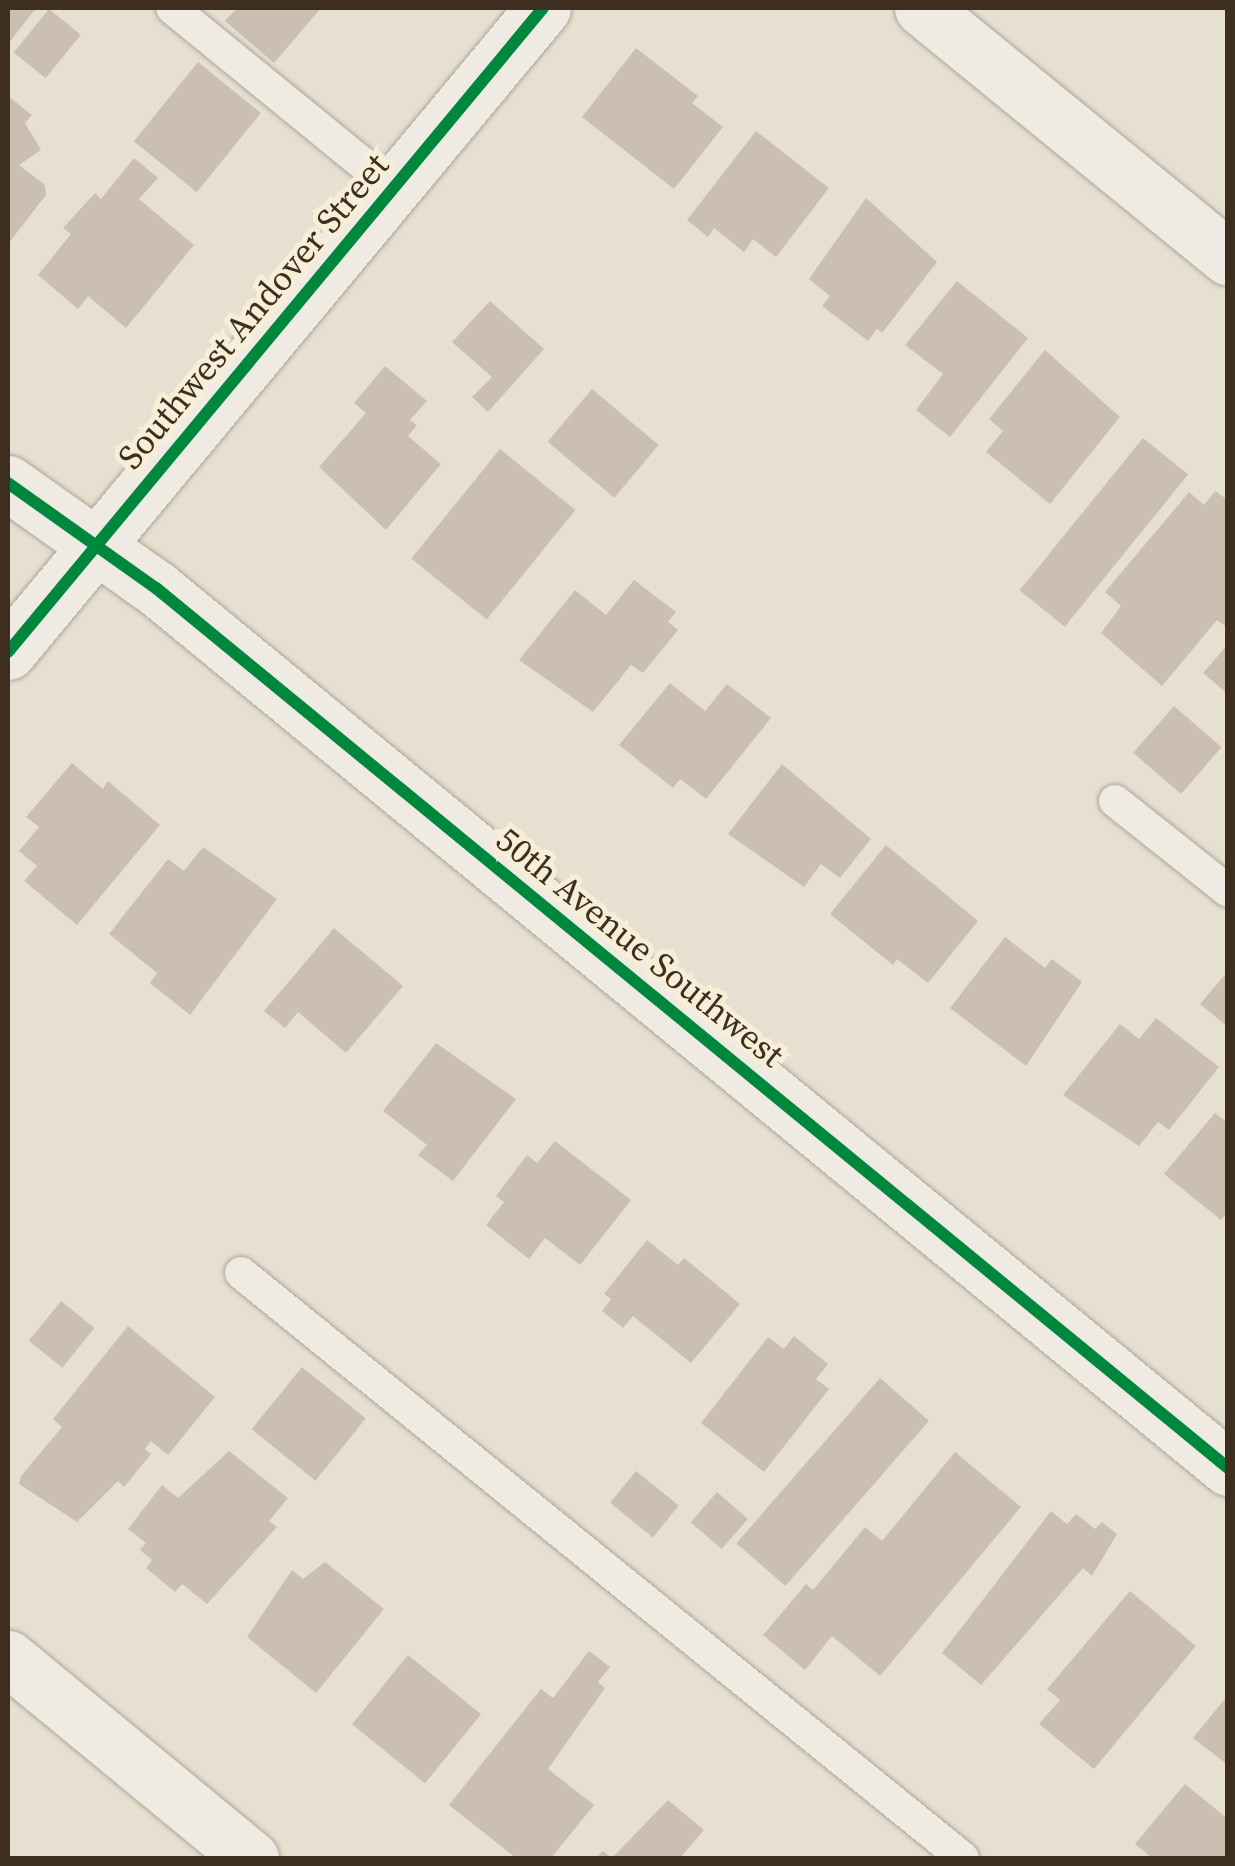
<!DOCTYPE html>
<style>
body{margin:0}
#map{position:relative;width:1235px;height:1866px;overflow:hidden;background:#e7e0d1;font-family:"Source Serif 4",serif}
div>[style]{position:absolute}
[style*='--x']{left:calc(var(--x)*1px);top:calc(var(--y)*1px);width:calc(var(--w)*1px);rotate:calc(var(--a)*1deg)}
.building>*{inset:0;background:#cbbfb2;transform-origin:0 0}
.roads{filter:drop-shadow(0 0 2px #ada599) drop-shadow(0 0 2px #ada599)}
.service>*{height:32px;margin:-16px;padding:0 16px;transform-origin:16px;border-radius:16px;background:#efebe3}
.minor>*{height:55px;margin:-27.5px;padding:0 27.5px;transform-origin:27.5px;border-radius:27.5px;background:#efebe3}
.cycleway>*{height:12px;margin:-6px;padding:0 6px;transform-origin:6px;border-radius:6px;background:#00873e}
span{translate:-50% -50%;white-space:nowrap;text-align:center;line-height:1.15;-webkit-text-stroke:10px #f7eed8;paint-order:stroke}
.street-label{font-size:35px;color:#3d2e20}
.frame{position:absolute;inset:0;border:10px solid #3d2e20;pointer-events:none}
</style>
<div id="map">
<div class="building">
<div style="clip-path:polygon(8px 8px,36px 8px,8px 44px)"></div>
<div style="clip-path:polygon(237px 8px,321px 8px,274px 63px,225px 21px)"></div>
<div style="left:49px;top:9px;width:41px;height:56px;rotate:39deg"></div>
<div style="clip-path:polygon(636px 48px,698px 96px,692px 103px,723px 127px,674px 189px,582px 117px)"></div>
<div style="left:198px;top:62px;width:81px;height:102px;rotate:39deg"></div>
<div style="clip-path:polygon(8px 96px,32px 115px,25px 123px,41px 150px,19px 165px,45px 185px,46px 195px,8px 244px)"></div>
<div style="clip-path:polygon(756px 131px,829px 188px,776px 257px,753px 239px,744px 252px,714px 228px,708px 237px,687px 220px)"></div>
<div style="clip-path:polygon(134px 158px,158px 178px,139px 199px,194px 245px,126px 328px,88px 296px,78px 309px,38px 275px,71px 234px,63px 228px,95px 193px,101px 199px)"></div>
<div style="clip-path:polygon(866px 198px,937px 262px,882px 333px,877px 329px,868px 341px,822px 306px,830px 296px,809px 279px)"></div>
<div style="clip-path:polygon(957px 281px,1028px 338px,950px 437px,916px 410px,943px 374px,905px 345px)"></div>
<div style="clip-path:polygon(490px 301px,544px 349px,488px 412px,472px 397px,492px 377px,452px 342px)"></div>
<div style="clip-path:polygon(1045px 350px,1120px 417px,1050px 504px,986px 452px,1003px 431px,989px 419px)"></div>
<div style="clip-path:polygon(385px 366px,427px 401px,410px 420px,417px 425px,408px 436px,441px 464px,386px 530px,319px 467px,366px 413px,354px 403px)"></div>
<div style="left:592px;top:389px;width:87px;height:69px;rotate:40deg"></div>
<div style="left:1143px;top:438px;width:58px;height:196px;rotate:39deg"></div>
<div style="left:500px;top:449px;width:97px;height:141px;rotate:39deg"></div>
<div style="clip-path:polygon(1215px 491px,1228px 500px,1228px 628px,1217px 620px,1162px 686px,1101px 633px,1121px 606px,1105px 592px,1189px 492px,1204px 505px)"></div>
<div style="clip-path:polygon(634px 580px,676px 612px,668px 622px,678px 630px,643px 673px,631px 665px,593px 712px,519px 660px,575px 590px,606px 615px)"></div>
<div style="clip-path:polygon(1228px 644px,1228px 694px,1203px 673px)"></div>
<div style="clip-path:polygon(670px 683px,705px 711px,727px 684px,771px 718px,706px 799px,680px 779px,673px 788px,619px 745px)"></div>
<div style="left:1174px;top:706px;width:63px;height:62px;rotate:41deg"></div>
<div style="clip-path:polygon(72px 763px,103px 789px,108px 781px,160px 825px,77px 925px,24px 881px,37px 866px,19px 851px,39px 827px,26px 817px)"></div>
<div style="clip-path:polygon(782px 764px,871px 839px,840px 878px,821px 864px,804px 887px,728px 834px)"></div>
<div style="clip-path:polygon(886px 845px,978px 921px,928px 983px,897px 959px,893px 965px,830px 914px)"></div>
<div style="clip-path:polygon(203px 847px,277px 899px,190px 1015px,150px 983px,157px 973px,109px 934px,168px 859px,184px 871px)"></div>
<div style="clip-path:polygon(334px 928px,403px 986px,346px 1053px,298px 1012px,285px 1028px,264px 1011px)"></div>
<div style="clip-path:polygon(1005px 937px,1045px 968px,1052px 959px,1082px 982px,1026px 1066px,950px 1008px)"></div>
<div style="clip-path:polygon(1228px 971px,1228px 1027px,1200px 1004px)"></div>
<div style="clip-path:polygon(1156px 1018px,1219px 1067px,1169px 1130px,1158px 1122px,1139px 1146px,1063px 1095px,1120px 1024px,1139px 1039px)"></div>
<div style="clip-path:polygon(436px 1043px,516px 1099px,453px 1181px,418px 1155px,427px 1145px,383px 1111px)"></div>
<div style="clip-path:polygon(1215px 1113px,1228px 1123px,1228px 1211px,1221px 1220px,1164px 1174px)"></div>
<div style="clip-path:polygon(555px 1141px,631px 1200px,580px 1265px,545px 1238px,529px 1259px,486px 1225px,504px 1202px,496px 1196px,527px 1155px,537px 1163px)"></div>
<div style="clip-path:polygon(647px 1240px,678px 1265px,684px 1258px,740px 1304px,691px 1363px,633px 1316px,623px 1328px,602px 1311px,611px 1299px,604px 1294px)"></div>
<div style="left:61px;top:1301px;width:43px;height:51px;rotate:39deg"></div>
<div style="clip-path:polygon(128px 1326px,215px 1397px,168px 1455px,151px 1441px,145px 1449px,151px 1454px,124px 1487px,118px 1481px,77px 1522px,19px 1484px,21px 1476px,62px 1427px,53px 1419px)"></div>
<div style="clip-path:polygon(794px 1336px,828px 1364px,816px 1379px,829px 1389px,764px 1472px,701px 1423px,768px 1337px,784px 1349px)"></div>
<div style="left:302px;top:1367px;width:82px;height:80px;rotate:39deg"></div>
<div style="left:880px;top:1378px;width:65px;height:219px;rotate:41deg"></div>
<div style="clip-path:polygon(229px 1451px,288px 1498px,269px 1521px,277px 1527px,207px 1604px,182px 1584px,175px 1592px,146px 1568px,152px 1560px,140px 1550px,146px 1543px,128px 1529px,162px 1485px,178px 1498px)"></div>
<div style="clip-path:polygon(955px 1452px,1021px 1507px,880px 1676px,832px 1636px,805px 1670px,763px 1635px,806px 1584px,813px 1590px,865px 1527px,882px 1541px)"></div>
<div style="left:636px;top:1471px;width:55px;height:41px;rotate:39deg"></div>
<div style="left:717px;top:1492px;width:41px;height:40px;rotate:41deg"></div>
<div style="clip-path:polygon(1051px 1511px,1067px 1524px,1076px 1514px,1095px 1529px,1102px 1522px,1117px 1534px,1092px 1576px,1083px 1568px,981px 1685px,942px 1653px)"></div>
<div style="clip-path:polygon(325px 1562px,384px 1609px,316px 1693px,247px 1637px,292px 1570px,303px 1579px)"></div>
<div style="clip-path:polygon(1130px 1591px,1196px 1646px,1094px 1769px,1039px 1724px,1060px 1700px,1047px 1689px)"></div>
<div style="clip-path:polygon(589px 1651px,610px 1667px,598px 1682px,605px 1688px,548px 1769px,594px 1805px,551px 1858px,516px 1858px,449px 1805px,541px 1689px,553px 1698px)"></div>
<div style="left:408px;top:1655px;width:94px;height:89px;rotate:39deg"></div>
<div style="clip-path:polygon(1228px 1695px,1228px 1765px,1193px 1738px)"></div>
<div style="clip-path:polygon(1185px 1784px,1228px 1819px,1228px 1858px,1152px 1858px,1135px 1844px)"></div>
<div style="clip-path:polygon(668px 1800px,704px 1830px,680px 1858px,596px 1858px,603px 1851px,612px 1858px)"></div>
</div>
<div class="roads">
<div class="service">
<div style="--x:172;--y:8;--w:285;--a:39.2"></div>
<div style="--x:1115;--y:801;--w:144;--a:38.5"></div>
<div style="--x:241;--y:1273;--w:929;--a:39.02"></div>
</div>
<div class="minor">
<div style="--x:922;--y:8;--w:395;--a:39.2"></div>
<div style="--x:8;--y:483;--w:181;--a:35.4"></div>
<div style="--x:156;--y:588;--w:1387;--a:39.38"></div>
<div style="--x:8;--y:652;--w:837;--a:-50.28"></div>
<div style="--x:8;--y:1658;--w:315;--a:39.5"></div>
</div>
</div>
<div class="cycleway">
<div style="--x:8;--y:483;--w:181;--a:35.4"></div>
<div style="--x:156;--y:588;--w:1387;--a:39.38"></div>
<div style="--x:8;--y:652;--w:837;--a:-50.28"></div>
</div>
<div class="street-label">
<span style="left:253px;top:311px;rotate:-50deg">Southwest Andover Street</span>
<span style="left:640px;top:947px;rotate:39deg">50th Avenue Southwest</span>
</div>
<div class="frame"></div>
</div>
